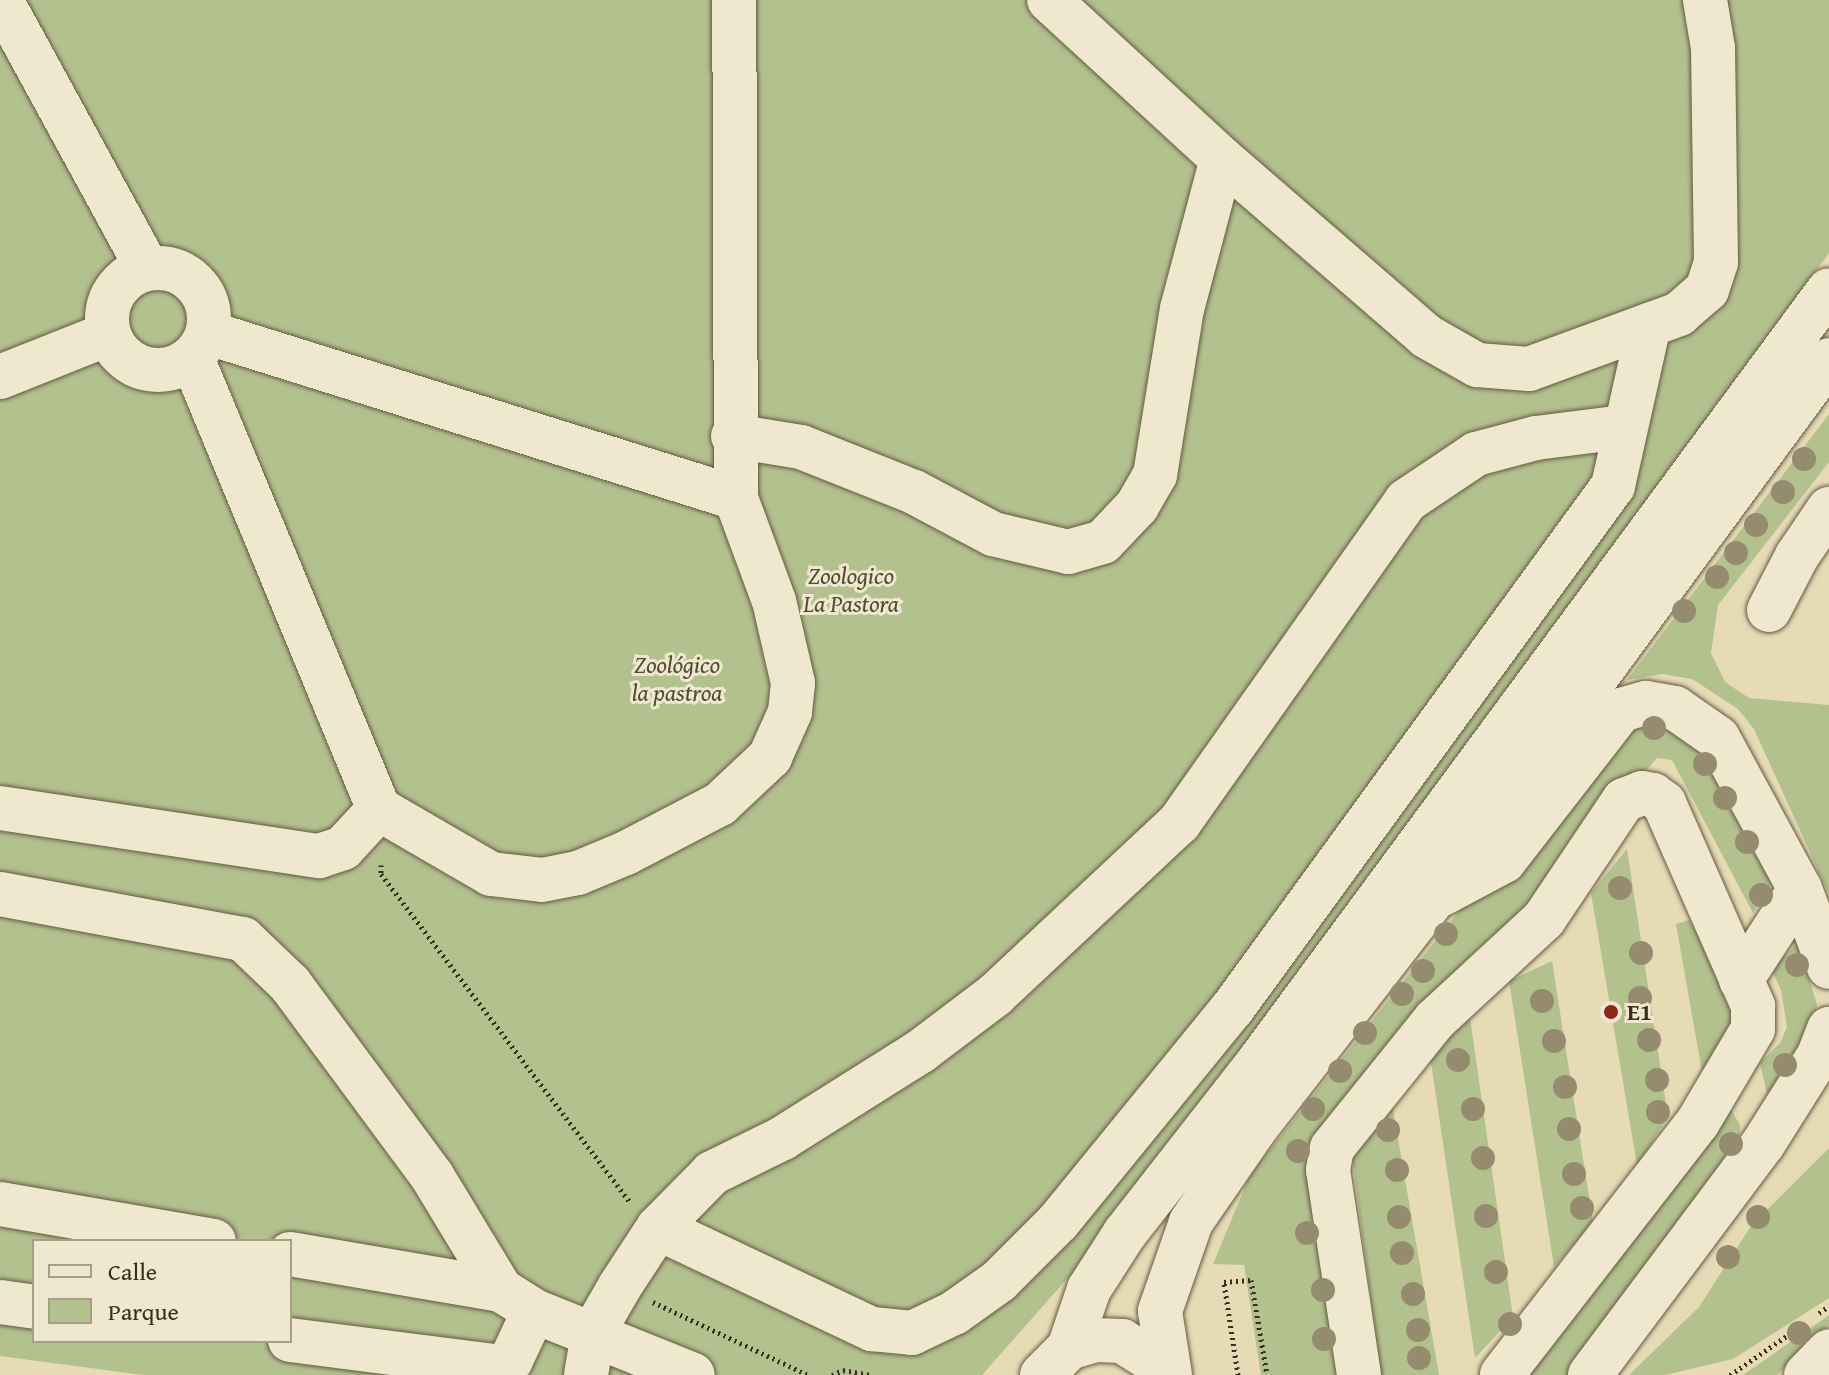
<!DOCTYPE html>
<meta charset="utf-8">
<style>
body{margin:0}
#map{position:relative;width:1829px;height:1375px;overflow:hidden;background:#e6dbb5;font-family:"Gentium Book Plus",serif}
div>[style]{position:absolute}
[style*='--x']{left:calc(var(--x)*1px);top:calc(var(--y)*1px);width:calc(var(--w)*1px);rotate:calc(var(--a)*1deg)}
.green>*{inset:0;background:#b3c18e}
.path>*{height:5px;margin-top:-2.5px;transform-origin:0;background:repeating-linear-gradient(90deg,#3a2d1f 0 2px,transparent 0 6px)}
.roads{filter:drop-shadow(0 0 2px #655844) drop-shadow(0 0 2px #655844)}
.minor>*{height:44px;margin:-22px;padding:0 22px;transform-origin:22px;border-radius:22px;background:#efe8cf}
.minor>.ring{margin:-22px;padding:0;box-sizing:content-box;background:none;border:44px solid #efe8cf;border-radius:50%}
.trees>*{width:24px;height:24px;margin:-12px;border-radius:50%;background:#958c6f}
.dots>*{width:22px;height:22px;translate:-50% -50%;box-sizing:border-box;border:4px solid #efe8cf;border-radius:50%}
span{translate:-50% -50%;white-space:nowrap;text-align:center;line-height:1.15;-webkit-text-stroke:6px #efe8cf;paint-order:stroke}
.park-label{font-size:24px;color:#524b35;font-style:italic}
.poi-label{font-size:24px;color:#3a2d1f;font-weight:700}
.left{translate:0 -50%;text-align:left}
.legend{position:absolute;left:32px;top:1239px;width:260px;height:104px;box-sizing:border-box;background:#efe8cf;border:2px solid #a79d89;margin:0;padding:10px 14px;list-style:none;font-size:24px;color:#3a2d1f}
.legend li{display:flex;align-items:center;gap:16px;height:40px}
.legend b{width:40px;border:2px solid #a79d89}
</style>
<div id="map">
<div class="green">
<div style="clip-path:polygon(evenodd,0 0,1829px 0,1829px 253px,1119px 1220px,982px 1375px,143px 1375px,0 1356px,0 0,34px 1241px,290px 1241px,290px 1341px,34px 1341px,34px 1241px)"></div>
<div style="clip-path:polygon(1829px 414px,1829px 462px,1718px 605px,1711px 653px,1725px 682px,1749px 698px,1829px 705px,1829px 894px,1754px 729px,1738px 709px,1692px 679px,1662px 674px,1627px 680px)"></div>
<div style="clip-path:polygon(1645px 721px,1697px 733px,1780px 871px,1753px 913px,1672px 760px,1657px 758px,1585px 840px,1560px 880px,1341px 1107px,1357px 1375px,1261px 1375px,1244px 1265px,1213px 1264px,1250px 1175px,1467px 901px,1630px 726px)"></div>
<div style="clip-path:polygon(1627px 849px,1668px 1117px,1637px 1165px,1591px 893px)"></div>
<div style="clip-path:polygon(1689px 920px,1718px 969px,1740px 1023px,1702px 1072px,1676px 924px)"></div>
<div style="clip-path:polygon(1798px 943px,1817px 1004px,1815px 1031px,1771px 1112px,1760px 1063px,1780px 1043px,1787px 1027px,1781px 990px,1771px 969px)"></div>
<div style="clip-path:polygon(1552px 961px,1593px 1222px,1554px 1267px,1509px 981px)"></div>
<div style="clip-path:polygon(1470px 1018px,1513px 1317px,1475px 1358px,1430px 1056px)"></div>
<div style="clip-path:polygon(1392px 1104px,1439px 1375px,1381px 1375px,1351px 1148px)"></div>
<div style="clip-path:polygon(1730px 1108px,1740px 1125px,1739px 1160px,1572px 1375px,1526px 1375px)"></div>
<div style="clip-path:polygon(1829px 1148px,1829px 1298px,1733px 1359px,1665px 1375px,1629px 1375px,1699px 1307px,1751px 1226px)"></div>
<div style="clip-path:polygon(1829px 1315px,1829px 1325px,1777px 1375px,1743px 1375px)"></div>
</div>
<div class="path">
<div style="--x:381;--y:865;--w:9;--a:90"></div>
<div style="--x:381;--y:874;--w:413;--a:52.8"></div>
<div style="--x:653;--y:1302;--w:171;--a:25.2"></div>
<div style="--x:1819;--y:1313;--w:12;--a:-35"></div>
<div style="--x:832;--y:1375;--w:12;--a:-24"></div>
<div style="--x:843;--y:1370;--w:28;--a:10"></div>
<div style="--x:1238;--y:1375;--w:94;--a:-98.6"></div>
<div style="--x:1224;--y:1282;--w:27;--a:-4"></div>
<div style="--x:1251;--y:1280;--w:96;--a:80.4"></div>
<div style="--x:1730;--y:1375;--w:70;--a:-34.6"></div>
</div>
<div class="roads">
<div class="minor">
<div style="--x:1;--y:0;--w:305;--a:61.4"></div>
<div style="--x:1222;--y:159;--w:270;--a:40.9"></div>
<div style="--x:1426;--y:336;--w:59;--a:29.6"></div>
<div style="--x:1477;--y:365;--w:52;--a:4.4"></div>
<div style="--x:1529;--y:369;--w:160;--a:-20.1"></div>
<div style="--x:1679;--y:314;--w:37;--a:-41"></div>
<div style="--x:1707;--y:290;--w:29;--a:-72"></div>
<div style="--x:1716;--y:262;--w:214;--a:-90.8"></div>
<div style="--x:1713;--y:48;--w:49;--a:-99.5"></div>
<div class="ring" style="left:107px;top:268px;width:58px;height:58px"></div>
<div style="--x:209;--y:333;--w:552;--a:17.38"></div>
<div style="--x:736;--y:498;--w:498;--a:-90.2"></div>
<div style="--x:192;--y:358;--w:488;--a:67.5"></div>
<div style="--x:379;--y:809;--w:129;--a:30.1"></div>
<div style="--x:491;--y:874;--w:51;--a:6.7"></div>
<div style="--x:542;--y:880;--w:37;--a:-11"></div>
<div style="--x:578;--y:873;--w:52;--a:-22.6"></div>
<div style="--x:626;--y:853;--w:106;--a:-27.5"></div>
<div style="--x:720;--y:804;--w:69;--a:-43.2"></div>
<div style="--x:770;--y:757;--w:49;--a:-66"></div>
<div style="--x:790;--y:712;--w:29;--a:-84"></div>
<div style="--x:793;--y:683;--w:84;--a:-103"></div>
<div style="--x:774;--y:601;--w:110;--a:-110.3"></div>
<div style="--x:0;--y:377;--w:116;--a:-21.7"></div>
<div style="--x:733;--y:436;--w:69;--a:9.2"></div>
<div style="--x:801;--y:447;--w:122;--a:21.7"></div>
<div style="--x:914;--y:492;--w:89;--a:28"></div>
<div style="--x:993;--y:534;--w:77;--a:13.5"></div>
<div style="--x:1068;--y:552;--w:36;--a:-16"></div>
<div style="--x:1103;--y:542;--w:50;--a:-46.6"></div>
<div style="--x:1137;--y:506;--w:36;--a:-60"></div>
<div style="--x:1155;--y:475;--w:168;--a:-80.8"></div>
<div style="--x:1182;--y:309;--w:155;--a:-75.1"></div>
<div style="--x:1222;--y:159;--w:235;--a:-137.4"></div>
<div style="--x:1769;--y:610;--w:61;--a:-62.6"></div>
<div style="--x:1797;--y:556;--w:57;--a:-55.8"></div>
<div style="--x:0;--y:808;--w:323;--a:8.6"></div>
<div style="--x:319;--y:856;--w:25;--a:-18"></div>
<div style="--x:343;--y:848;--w:53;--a:-47.3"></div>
<div style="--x:0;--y:894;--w:247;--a:10.5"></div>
<div style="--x:243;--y:939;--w:65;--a:43.8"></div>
<div style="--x:290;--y:984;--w:239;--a:53.5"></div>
<div style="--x:432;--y:1176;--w:133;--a:58.8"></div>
<div style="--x:1442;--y:894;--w:70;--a:-28"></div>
<div style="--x:1504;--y:861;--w:191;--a:-52.2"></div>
<div style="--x:1621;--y:710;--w:26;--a:-16"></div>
<div style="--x:1646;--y:703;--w:29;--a:10"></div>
<div style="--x:1675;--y:708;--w:52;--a:34.9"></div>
<div style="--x:1718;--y:738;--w:172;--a:61.5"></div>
<div style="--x:1800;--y:889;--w:83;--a:69.6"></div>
<div style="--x:1741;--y:980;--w:108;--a:-57"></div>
<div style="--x:0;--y:1204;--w:217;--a:9.8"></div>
<div style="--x:658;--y:1228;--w:237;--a:25.3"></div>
<div style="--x:872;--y:1329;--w:40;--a:5.7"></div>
<div style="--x:912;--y:1333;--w:47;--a:-25.5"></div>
<div style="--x:954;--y:1313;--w:55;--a:-35.4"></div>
<div style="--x:999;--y:1281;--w:83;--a:-45"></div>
<div style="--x:1058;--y:1222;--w:275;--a:-50.8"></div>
<div style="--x:1232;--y:1009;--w:647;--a:-53.93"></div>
<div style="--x:1613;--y:486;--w:165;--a:-77.4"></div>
<div style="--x:290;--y:1254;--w:214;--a:9.7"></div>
<div style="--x:501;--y:1290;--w:39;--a:32"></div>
<div style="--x:534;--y:1311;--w:171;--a:21.9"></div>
<div style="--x:0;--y:1302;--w:34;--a:8"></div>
<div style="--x:290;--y:1340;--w:212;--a:7.3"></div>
<div style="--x:500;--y:1367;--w:13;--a:-32"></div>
<div style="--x:511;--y:1360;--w:54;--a:-64.9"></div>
<div style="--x:1069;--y:1348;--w:62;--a:-71.3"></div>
<div style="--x:1089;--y:1289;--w:67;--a:-57.3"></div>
<div style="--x:1125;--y:1233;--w:219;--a:-52"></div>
<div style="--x:1260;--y:1060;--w:957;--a:-53.54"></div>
<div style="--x:586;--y:1375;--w:43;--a:-80.5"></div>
<div style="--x:593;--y:1333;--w:54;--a:-60.1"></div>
<div style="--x:620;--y:1286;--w:69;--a:-56.8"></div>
<div style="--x:658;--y:1228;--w:77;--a:-45.5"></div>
<div style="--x:712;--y:1173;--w:79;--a:-26.2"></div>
<div style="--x:783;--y:1138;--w:163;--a:-32.2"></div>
<div style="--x:921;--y:1051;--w:93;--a:-37.1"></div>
<div style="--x:995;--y:995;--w:252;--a:-43.1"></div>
<div style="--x:1179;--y:823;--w:394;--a:-54.8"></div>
<div style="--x:1406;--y:501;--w:84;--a:-33.9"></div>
<div style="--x:1476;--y:454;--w:62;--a:-14.9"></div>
<div style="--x:1536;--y:438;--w:88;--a:-7.2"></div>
<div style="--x:1042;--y:1375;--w:38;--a:-45"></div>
<div style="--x:1069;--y:1348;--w:27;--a:-17"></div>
<div style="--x:1095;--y:1340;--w:27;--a:2"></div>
<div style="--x:1122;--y:1341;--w:53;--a:31.9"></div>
<div style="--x:1170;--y:1375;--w:65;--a:-98.9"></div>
<div style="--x:1160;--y:1311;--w:94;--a:-70.8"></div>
<div style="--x:1191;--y:1222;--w:113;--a:-55.5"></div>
<div style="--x:1255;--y:1129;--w:294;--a:-52.2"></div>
<div style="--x:1435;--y:897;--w:666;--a:-53.73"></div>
<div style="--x:1359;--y:1375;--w:207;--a:-98.6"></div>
<div style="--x:1328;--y:1170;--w:22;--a:-80"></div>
<div style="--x:1332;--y:1148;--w:164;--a:-51.2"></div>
<div style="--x:1435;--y:1020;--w:149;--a:-42.8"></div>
<div style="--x:1544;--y:919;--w:143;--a:-56.1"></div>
<div style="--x:1624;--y:800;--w:19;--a:-21"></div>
<div style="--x:1642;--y:793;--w:11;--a:10"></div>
<div style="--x:1653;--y:795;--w:14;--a:36"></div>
<div style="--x:1664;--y:803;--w:222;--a:66.3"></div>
<div style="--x:1753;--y:1006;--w:23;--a:90"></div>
<div style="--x:1753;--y:1029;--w:108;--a:120.6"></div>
<div style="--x:1698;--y:1122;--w:320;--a:127.8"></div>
<div style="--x:1590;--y:1375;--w:289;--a:-53.2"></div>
<div style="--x:1763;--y:1144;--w:105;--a:-57.8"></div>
<div style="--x:1819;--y:1055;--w:28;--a:-69"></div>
<div style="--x:1806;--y:1375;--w:33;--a:-46"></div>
</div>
</div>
<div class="trees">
<div style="left:1804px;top:459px"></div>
<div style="left:1783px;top:492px"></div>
<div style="left:1756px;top:525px"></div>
<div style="left:1736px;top:553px"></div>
<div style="left:1717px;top:577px"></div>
<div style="left:1684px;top:611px"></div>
<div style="left:1654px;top:728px"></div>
<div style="left:1705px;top:764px"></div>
<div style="left:1725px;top:798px"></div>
<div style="left:1747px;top:842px"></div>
<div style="left:1620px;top:888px"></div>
<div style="left:1761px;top:895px"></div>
<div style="left:1446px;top:934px"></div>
<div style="left:1641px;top:953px"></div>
<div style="left:1797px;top:965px"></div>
<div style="left:1423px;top:971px"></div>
<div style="left:1402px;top:994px"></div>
<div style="left:1640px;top:998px"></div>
<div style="left:1542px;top:1001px"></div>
<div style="left:1365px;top:1033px"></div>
<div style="left:1649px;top:1040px"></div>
<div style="left:1554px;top:1041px"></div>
<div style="left:1458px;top:1060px"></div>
<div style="left:1785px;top:1065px"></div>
<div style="left:1340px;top:1071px"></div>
<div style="left:1657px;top:1080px"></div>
<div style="left:1565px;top:1087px"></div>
<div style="left:1313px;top:1109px"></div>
<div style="left:1473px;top:1109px"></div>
<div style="left:1658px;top:1112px"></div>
<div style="left:1569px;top:1129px"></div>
<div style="left:1388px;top:1130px"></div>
<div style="left:1731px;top:1144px"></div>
<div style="left:1298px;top:1151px"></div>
<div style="left:1483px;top:1158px"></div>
<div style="left:1397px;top:1170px"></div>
<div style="left:1574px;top:1174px"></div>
<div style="left:1582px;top:1208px"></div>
<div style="left:1486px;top:1216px"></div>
<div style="left:1399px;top:1217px"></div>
<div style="left:1758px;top:1217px"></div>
<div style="left:1307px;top:1233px"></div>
<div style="left:1402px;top:1253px"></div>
<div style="left:1728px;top:1257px"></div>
<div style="left:1496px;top:1272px"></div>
<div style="left:1323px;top:1290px"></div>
<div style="left:1413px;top:1294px"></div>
<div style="left:1510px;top:1324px"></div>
<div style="left:1418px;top:1330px"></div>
<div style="left:1799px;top:1333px"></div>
<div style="left:1324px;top:1339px"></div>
<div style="left:1419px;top:1358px"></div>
</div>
<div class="dots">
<div style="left:1611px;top:1012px;background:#8f2418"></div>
</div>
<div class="park-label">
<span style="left:851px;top:590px">Zoologico<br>La Pastora</span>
<span style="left:677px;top:679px">Zoológico<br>la pastroa</span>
</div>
<div class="poi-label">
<span class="left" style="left:1627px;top:1012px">E1</span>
</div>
<ul class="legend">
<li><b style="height:10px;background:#efe8cf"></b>Calle</li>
<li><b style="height:22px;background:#b3c18e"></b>Parque</li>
</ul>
</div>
